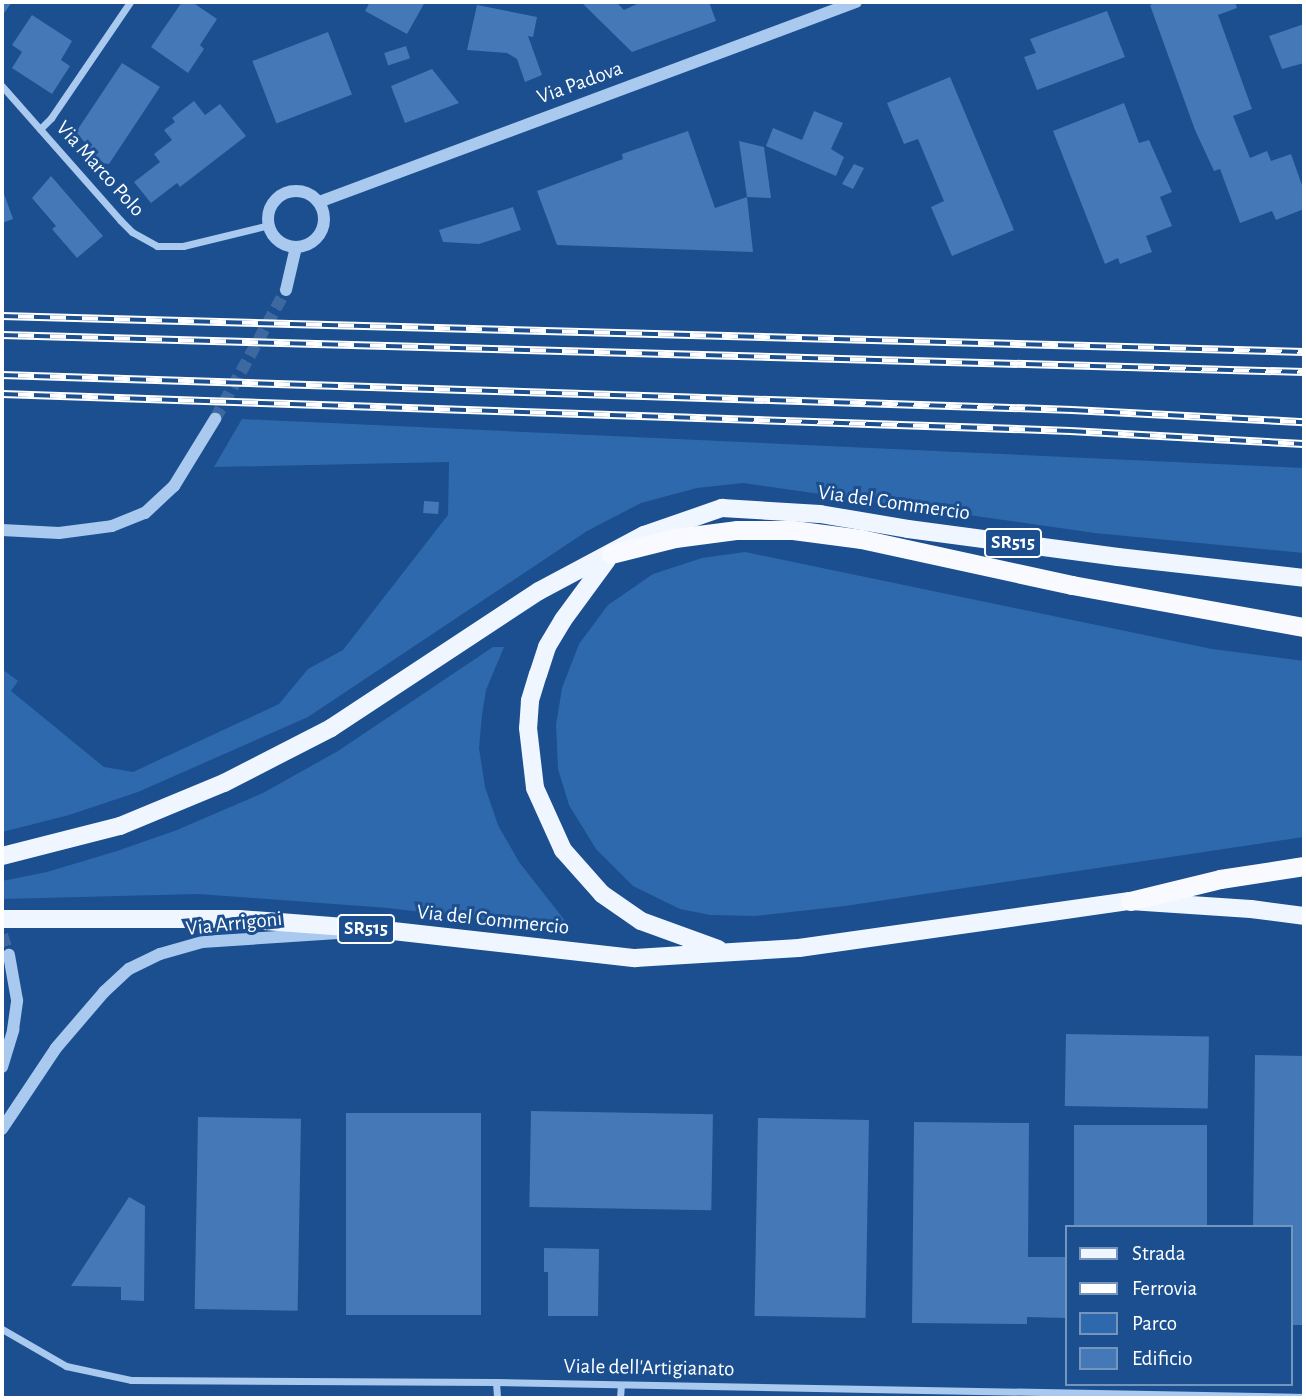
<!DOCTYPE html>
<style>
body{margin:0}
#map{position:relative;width:1306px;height:1400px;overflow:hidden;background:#1b4f8f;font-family:"Alegreya Sans",sans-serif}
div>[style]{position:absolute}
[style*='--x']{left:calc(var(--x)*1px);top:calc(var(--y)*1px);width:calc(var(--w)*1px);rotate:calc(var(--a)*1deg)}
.green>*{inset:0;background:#2e69ad}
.building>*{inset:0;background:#4478b7;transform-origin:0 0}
.tertiary-tunnel>*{height:12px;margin-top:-6px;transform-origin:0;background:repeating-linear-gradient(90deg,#3d69a0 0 12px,transparent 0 18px)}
.minor>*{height:7px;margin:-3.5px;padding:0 3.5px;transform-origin:3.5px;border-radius:3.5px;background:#a9c9ee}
.tertiary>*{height:12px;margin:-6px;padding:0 6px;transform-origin:6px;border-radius:6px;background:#a9c9ee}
.tertiary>.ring{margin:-6px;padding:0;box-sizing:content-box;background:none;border:12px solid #a9c9ee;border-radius:50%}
.primary>*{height:18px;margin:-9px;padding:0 9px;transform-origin:9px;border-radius:9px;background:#f0f6ff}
.trunk>*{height:19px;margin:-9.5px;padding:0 9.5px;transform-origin:9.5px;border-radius:9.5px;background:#f8faff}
.rail>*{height:8px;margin-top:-4px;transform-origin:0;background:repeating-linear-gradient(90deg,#1b4f8f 0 16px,#fff 0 32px);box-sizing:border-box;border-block:2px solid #fff}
span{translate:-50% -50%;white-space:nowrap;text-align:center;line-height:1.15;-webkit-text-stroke:6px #1b4f8f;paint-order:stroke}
.shield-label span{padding:2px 5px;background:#1b4f8f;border:2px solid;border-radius:5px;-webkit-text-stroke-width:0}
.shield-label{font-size:19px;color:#fff;font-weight:700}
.street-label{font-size:21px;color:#fff}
.frame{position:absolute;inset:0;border:4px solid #fff;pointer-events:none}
.legend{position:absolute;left:1065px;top:1225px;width:228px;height:161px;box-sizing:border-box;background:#1b4f8f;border:2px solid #7695bc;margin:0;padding:9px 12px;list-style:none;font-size:21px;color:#fff}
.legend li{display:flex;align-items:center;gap:14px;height:35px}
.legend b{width:35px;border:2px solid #7695bc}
</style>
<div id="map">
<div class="green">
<div style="clip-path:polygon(242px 419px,1304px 468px,1304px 553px,1095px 533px,743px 483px,697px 488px,641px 503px,587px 531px,308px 717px,138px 792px,69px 815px,2px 832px,2px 669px,18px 681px,11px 691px,104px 767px,133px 772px,279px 704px,308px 669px,343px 650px,448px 515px,449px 462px,214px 467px)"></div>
<div style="clip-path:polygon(745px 552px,1212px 649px,1304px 661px,1304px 837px,845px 906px,755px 916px,710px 915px,680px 909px,633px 886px,596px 849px,569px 805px,558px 769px,556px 725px,562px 688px,579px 644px,608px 605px,653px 574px,702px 558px)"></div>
<div style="clip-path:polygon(493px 647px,504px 647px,486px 690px,482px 715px,479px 748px,485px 787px,498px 825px,519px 862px,566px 922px,565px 929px,388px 908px,199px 894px,2px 899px,2px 881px,47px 872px,117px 851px,177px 830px,263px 793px,338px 751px)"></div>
</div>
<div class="building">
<div style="clip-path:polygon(2px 2px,12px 2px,2px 16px)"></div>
<div style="clip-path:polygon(182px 2px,192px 2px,217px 19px,200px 45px,204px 49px,188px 73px,151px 47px)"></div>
<div style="clip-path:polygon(370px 2px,425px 2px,407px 34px,365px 11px)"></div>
<div style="clip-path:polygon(581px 2px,616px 2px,624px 10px,641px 2px,709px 2px,716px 21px,632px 52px)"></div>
<div style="clip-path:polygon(1160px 2px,1235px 2px,1237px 8px,1218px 15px,1252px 109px,1233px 116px,1250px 158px,1267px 151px,1271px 161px,1291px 154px,1304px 191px,1304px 209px,1276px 220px,1272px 211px,1240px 223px,1220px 169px,1214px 171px,1195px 130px,1150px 5px)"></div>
<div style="clip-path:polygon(477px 5px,537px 17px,533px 37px,528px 36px,542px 75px,525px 82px,517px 59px,507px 53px,467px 50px)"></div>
<div style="clip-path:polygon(1107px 11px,1125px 57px,1037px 90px,1024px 57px,1036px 53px,1030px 39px)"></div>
<div style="clip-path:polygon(32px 15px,72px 41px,61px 60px,70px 66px,52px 94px,12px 68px,22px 52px,12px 45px)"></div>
<div style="clip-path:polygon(1304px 24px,1304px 63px,1282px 69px,1269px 36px)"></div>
<div style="left:328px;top:32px;width:67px;height:81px;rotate:69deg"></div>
<div style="left:406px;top:46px;width:13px;height:23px;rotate:72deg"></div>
<div style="clip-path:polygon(122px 63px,160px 87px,109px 164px,102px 163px,76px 132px)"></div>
<div style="clip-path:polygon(432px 69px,459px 103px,405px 123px,391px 86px)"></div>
<div style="clip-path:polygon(950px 77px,1014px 230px,952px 256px,931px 207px,944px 201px,918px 139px,904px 144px,887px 103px)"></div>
<div style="clip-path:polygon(194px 101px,205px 115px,220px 104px,246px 136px,180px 187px,177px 183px,151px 203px,134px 182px,160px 162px,154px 154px,172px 140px,164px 130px,175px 122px,172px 118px)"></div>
<div style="clip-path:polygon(1124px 103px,1139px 143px,1149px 140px,1172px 192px,1160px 197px,1172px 226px,1146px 236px,1152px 252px,1120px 264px,1118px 258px,1105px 264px,1053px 131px)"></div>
<div style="clip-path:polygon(814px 111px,843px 123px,831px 149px,844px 157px,836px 176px,766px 146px,773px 128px,802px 140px)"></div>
<div style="clip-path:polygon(688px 131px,715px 208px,747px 197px,753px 252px,557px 245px,537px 191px,623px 159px,622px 154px)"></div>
<div style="clip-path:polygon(739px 141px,764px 147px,771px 198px,747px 197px)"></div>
<div style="clip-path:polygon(854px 164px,864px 168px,853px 189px,842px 184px)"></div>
<div style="clip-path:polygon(51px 176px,103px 236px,77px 258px,52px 229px,56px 226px,32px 198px)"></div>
<div style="clip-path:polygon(2px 188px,13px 219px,2px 223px)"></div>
<div style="clip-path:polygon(513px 207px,521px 230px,479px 244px,443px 242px,439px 230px)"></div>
<div style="left:424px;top:501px;width:15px;height:12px;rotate:4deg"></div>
<div style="left:1066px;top:1034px;width:143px;height:72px;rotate:1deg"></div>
<div style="clip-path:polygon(1255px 1055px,1304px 1056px,1304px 1325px,1290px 1325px,1290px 1227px,1253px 1227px)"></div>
<div style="left:531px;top:1111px;width:182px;height:96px;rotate:1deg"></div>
<div style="left:346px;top:1113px;width:135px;height:202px"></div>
<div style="left:198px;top:1117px;width:103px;height:192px;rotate:1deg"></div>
<div style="left:758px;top:1118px;width:111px;height:198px;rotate:1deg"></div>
<div style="clip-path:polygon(914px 1122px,1029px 1123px,1028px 1257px,1066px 1257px,1066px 1318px,1027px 1317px,1027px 1324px,912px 1323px)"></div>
<div style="left:1074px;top:1125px;width:133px;height:102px"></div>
<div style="clip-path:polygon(129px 1197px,145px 1206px,144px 1301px,121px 1300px,121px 1287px,71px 1286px)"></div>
<div style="clip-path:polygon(544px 1248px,599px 1249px,598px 1316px,548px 1316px,548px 1272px,544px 1272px)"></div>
</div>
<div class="tertiary-tunnel">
<div style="--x:215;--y:419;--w:147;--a:-61.2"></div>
<div style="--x:2;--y:935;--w:21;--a:71"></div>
</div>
<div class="minor">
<div style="--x:2;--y:86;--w:179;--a:48.6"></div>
<div style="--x:120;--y:220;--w:17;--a:45"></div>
<div style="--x:132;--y:232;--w:29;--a:29"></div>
<div style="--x:157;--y:246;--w:26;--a:0"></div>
<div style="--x:183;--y:246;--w:89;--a:-13.7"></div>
<div style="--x:40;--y:129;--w:16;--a:-45"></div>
<div style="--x:51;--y:118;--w:140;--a:-55.7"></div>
<div style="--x:2;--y:1329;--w:74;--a:30"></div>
<div style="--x:66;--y:1366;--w:66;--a:12.2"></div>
<div style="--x:131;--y:1380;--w:365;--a:0.3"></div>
<div style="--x:496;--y:1382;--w:808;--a:1.06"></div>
<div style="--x:496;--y:1382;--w:16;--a:86"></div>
<div style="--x:620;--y:1398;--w:13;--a:-86"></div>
</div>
<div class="tertiary">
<div class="ring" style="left:268px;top:191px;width:44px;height:44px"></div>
<div style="--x:319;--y:202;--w:573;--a:-20.43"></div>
<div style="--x:286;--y:290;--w:44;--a:-76.9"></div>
<div style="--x:2;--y:530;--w:57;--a:3"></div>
<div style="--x:59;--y:533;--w:53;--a:-7.5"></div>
<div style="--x:112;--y:526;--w:35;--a:-22"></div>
<div style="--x:145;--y:513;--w:40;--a:-43"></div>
<div style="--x:174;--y:486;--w:79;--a:-58.5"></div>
<div style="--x:2;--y:1067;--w:39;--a:-73"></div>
<div style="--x:13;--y:1030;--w:30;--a:-82"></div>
<div style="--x:17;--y:1000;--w:46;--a:-100.1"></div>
<div style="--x:2;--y:1129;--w:97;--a:-56.3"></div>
<div style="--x:56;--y:1048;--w:74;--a:-49.4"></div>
<div style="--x:104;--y:992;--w:34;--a:-43"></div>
<div style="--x:129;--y:969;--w:34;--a:-26"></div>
<div style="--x:160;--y:954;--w:44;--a:-15.9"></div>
<div style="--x:202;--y:942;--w:136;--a:-3.8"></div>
</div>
<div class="primary">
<div style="--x:607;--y:560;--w:74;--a:126.3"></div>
<div style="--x:563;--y:620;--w:31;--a:121"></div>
<div style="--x:547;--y:647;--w:28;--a:108"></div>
<div style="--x:538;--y:674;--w:28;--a:107"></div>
<div style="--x:530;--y:701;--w:27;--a:94"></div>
<div style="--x:528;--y:728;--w:60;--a:83.3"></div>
<div style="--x:535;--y:788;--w:68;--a:65.7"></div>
<div style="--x:563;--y:850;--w:59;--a:48.4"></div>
<div style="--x:602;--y:894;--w:47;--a:34.7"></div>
<div style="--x:641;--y:921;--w:82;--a:20"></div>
<div style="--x:2;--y:856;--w:122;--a:-14.3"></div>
<div style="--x:120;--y:826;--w:113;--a:-22.5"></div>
<div style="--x:224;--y:783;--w:120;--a:-27.2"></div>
<div style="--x:331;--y:728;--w:249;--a:-33.4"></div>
<div style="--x:539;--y:591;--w:119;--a:-28.1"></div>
<div style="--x:644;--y:535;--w:83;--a:-19.1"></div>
<div style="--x:722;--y:508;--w:98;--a:3.5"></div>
<div style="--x:820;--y:514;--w:89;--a:9.7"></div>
<div style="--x:908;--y:529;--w:212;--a:7.6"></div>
<div style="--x:1118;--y:557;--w:187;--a:6.4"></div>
<div style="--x:2;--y:919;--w:237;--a:0"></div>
<div style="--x:239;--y:919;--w:145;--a:4.3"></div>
<div style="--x:384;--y:930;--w:253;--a:6.4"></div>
<div style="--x:635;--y:958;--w:164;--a:-3.5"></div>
<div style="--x:799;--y:948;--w:334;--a:-8.1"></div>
<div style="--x:1130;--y:901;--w:121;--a:3.8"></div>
<div style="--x:1251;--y:909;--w:53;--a:7.5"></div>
</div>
<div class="trunk">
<div style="--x:611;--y:554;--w:66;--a:-14"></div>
<div style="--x:675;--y:538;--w:63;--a:-7.4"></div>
<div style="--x:737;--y:530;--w:56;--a:0"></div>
<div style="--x:793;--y:530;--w:69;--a:7.5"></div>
<div style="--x:861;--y:539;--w:216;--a:12.3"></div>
<div style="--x:1072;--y:585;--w:236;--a:10.3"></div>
<div style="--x:1130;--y:901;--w:93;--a:-13.7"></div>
<div style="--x:1220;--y:879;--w:85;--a:-8.8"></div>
</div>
<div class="rail">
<div style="--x:2;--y:316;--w:1302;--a:1.58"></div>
<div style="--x:2;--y:335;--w:1303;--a:1.63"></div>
<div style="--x:2;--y:375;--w:1071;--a:1.87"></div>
<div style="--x:1072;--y:410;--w:232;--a:3"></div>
<div style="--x:2;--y:394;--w:1069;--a:1.98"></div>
<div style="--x:1070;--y:431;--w:234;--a:3.2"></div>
</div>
<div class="shield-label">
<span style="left:1013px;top:543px">SR515</span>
<span style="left:366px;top:929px">SR515</span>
</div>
<div class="street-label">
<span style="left:580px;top:83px;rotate:-20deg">Via Padova</span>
<span style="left:100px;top:169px;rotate:48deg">Via Marco Polo</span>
<span style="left:894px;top:503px;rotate:8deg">Via del Commercio</span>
<span style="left:493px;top:920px;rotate:6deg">Via del Commercio</span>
<span style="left:234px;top:924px;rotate:-6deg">Via Arrigoni</span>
<span style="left:649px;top:1368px;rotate:1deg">Viale dell'Artigianato</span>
</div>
<div class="frame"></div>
<ul class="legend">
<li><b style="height:9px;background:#f0f6ff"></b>Strada</li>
<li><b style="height:9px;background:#fff"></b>Ferrovia</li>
<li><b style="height:19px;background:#2e69ad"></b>Parco</li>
<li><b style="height:19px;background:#4478b7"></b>Edificio</li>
</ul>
</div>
